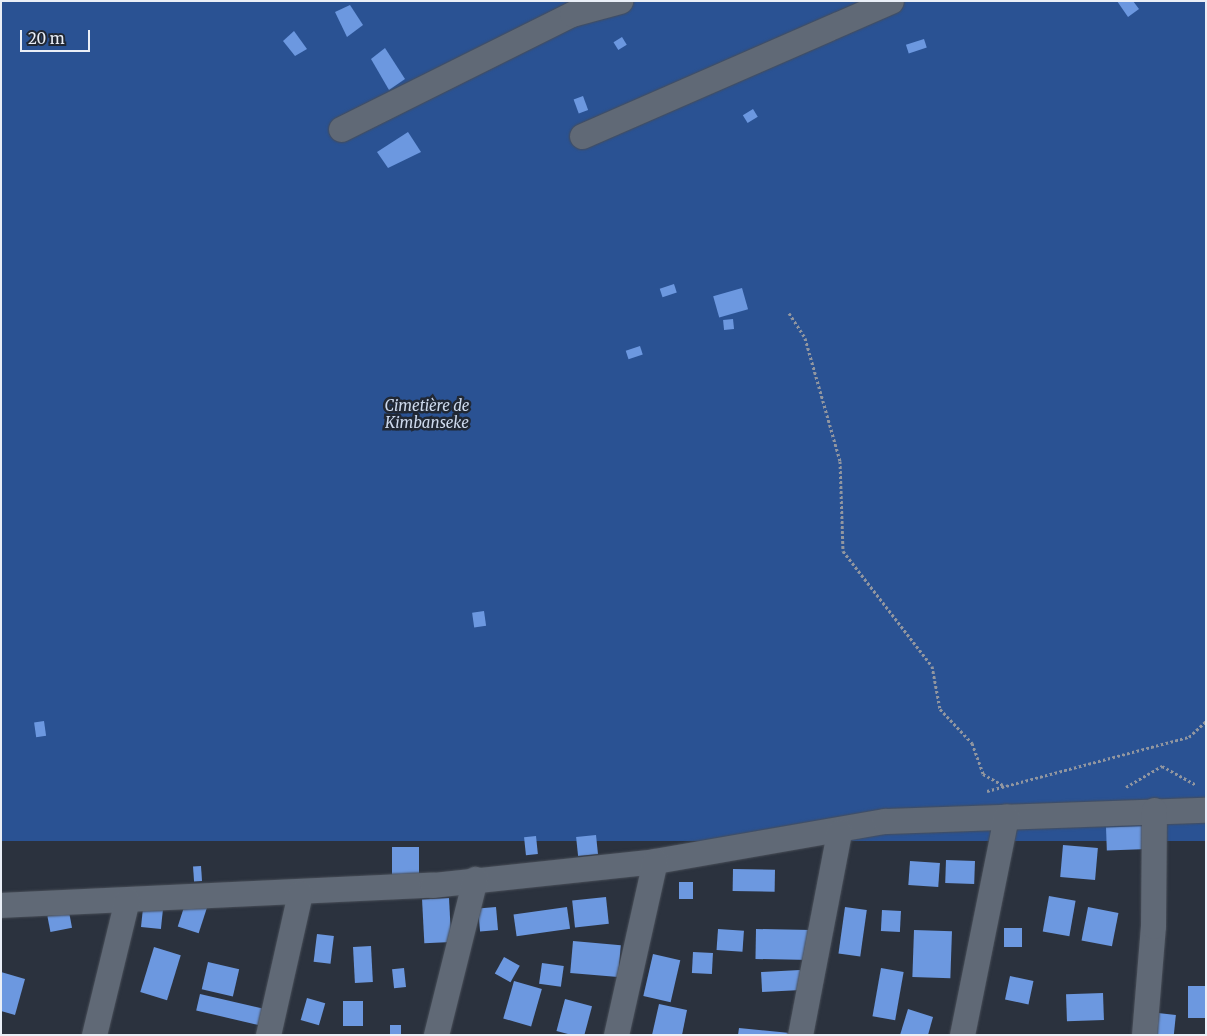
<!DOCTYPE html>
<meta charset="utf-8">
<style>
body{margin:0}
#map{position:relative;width:1207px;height:1036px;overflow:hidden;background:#2b323e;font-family:Merriweather,serif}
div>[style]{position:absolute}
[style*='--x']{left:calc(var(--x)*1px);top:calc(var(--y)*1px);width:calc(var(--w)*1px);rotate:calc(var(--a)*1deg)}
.green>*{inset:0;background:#2a5293;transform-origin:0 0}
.building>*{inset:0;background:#6c98e0;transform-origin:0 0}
.path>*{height:3px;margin-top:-1.5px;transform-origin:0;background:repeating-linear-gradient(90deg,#9196a0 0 2.5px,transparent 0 5px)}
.roads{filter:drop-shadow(0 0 1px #474d57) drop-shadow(0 0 1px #474d57)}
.street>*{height:25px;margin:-12.5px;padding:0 12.5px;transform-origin:12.5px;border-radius:12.5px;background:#606976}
span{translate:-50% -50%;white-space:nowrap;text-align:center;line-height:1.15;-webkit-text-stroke:5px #212834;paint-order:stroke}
.park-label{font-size:15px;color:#cdd9ec;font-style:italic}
.frame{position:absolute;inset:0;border:2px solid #eaeff7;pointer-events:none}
.scale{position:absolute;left:20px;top:30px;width:70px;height:22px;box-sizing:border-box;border:2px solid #eaeff7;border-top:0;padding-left:6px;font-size:15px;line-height:18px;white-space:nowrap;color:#eaeff7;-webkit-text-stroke:4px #212834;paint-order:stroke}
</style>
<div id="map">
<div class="green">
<div style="left:1px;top:1px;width:1205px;height:840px"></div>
</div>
<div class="building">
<div style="clip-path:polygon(1117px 1px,1133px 1px,1139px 9px,1128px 17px)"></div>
<div style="clip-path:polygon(350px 5px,363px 25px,347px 37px,335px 12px)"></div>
<div style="clip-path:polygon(294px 31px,307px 49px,295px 56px,283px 41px)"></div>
<div style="left:622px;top:37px;width:9px;height:10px;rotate:58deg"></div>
<div style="left:924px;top:39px;width:9px;height:19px;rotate:72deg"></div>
<div style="clip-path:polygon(385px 48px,405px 79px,389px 90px,371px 59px)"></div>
<div style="left:583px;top:96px;width:15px;height:10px;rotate:70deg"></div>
<div style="left:753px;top:109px;width:9px;height:12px;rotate:58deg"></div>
<div style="clip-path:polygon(408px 132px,421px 152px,388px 168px,377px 152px)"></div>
<div style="left:674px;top:284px;width:9px;height:15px;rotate:72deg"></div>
<div style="left:742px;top:288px;width:22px;height:30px;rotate:74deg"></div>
<div style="left:733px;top:319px;width:10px;height:10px;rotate:84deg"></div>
<div style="left:640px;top:346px;width:9px;height:15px;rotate:72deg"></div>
<div style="left:484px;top:611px;width:15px;height:12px;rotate:82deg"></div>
<div style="left:44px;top:721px;width:15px;height:10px;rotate:82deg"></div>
<div style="left:1147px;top:826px;width:23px;height:41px;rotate:88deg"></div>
<div style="left:596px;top:835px;width:19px;height:20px;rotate:84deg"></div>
<div style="left:536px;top:836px;width:18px;height:12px;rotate:84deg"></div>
<div style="left:1063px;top:845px;width:35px;height:32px;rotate:5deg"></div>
<div style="left:392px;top:847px;width:27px;height:33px"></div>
<div style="left:946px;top:860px;width:29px;height:23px;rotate:2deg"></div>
<div style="left:910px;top:861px;width:30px;height:24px;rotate:4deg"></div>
<div style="left:201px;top:866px;width:15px;height:8px;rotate:86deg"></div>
<div style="left:733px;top:869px;width:42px;height:22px;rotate:1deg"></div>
<div style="left:679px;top:882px;width:14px;height:17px"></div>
<div style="left:1049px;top:896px;width:27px;height:36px;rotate:10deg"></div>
<div style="left:606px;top:897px;width:27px;height:34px;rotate:84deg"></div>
<div style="left:187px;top:898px;width:22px;height:30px;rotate:18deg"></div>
<div style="left:449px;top:898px;width:44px;height:27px;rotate:87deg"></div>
<div style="left:496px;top:907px;width:23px;height:18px;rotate:85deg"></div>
<div style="left:567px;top:907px;width:22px;height:54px;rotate:82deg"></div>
<div style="left:845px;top:907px;width:22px;height:47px;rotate:8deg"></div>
<div style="left:1088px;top:907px;width:31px;height:34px;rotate:11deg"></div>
<div style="left:143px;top:908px;width:20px;height:19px;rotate:6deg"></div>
<div style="left:882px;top:910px;width:19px;height:21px;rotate:3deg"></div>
<div style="left:69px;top:912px;width:16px;height:22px;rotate:79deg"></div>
<div style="left:1004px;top:928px;width:18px;height:19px"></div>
<div style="left:718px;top:929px;width:26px;height:21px;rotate:4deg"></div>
<div style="left:756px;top:929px;width:55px;height:30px;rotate:1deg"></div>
<div style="left:914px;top:930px;width:38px;height:47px;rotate:2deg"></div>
<div style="left:317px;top:934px;width:17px;height:28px;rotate:7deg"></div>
<div style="left:573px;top:941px;width:48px;height:32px;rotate:5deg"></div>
<div style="left:371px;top:946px;width:36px;height:18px;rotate:87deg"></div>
<div style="left:154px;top:947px;width:28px;height:47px;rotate:17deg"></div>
<div style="left:693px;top:952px;width:20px;height:21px;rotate:3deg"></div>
<div style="left:653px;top:954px;width:28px;height:43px;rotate:13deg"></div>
<div style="left:504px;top:957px;width:18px;height:19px;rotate:29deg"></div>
<div style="left:208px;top:962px;width:32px;height:28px;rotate:13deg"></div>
<div style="left:542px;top:963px;width:22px;height:21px;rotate:8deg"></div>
<div style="left:404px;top:968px;width:19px;height:12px;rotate:84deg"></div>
<div style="left:881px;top:968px;width:23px;height:49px;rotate:10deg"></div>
<div style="left:800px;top:970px;width:20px;height:39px;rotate:87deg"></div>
<div style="clip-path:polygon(1px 972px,25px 979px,15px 1015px,1px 1011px)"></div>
<div style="left:1010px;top:976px;width:24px;height:24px;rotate:12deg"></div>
<div style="left:514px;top:981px;width:29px;height:39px;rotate:16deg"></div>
<div style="left:1188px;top:986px;width:18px;height:32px"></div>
<div style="left:1103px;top:993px;width:27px;height:37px;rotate:88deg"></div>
<div style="left:200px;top:994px;width:73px;height:17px;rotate:13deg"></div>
<div style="left:307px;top:998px;width:19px;height:23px;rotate:16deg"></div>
<div style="left:565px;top:999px;width:28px;height:33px;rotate:15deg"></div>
<div style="left:343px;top:1001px;width:20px;height:25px"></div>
<div style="clip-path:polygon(659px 1004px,687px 1010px,682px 1035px,652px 1035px)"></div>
<div style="clip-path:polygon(908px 1009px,933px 1017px,928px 1035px,900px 1035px)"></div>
<div style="left:1158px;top:1013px;width:18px;height:22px;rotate:6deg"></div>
<div style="left:401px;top:1025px;width:10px;height:11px;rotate:90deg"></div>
<div style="clip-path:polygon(739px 1028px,790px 1033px,790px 1035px,738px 1035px)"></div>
</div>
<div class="path">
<div style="--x:789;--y:313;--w:30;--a:57"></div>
<div style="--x:805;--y:338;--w:128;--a:74.1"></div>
<div style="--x:840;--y:461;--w:90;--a:88.1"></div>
<div style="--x:843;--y:551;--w:145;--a:52.3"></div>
<div style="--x:932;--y:666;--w:44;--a:79.5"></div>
<div style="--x:940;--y:709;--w:47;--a:46.7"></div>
<div style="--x:972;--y:743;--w:33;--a:70"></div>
<div style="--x:983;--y:774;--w:25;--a:29"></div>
<div style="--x:1126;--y:787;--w:42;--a:-30.3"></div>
<div style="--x:1162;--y:766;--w:39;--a:29"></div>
<div style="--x:987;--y:791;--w:209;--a:-15"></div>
<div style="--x:1189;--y:737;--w:23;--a:-43"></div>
</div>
<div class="roads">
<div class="street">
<div style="--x:341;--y:129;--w:258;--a:-26.5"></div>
<div style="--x:572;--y:14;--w:50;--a:-15.2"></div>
<div style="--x:582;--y:136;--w:337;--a:-23.6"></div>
<div style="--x:1;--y:905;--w:431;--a:-2.7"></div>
<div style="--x:432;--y:885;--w:224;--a:-6.1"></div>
<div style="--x:655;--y:861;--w:233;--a:-9.9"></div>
<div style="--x:885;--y:821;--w:321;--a:-2"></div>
<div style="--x:94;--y:1035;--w:139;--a:-76.3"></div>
<div style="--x:268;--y:1035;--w:146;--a:-77.3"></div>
<div style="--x:436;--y:1035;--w:161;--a:-76"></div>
<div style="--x:616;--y:1035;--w:178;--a:-77.4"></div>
<div style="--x:800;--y:1035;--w:207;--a:-79.1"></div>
<div style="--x:962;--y:1035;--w:223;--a:-78.6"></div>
<div style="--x:1144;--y:1035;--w:109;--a:-85.3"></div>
<div style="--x:1153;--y:926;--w:116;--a:-89.5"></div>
</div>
</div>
<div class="park-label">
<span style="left:427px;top:414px">Cimetière de<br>Kimbanseke</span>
</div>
<div class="frame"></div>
<div class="scale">20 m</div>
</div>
